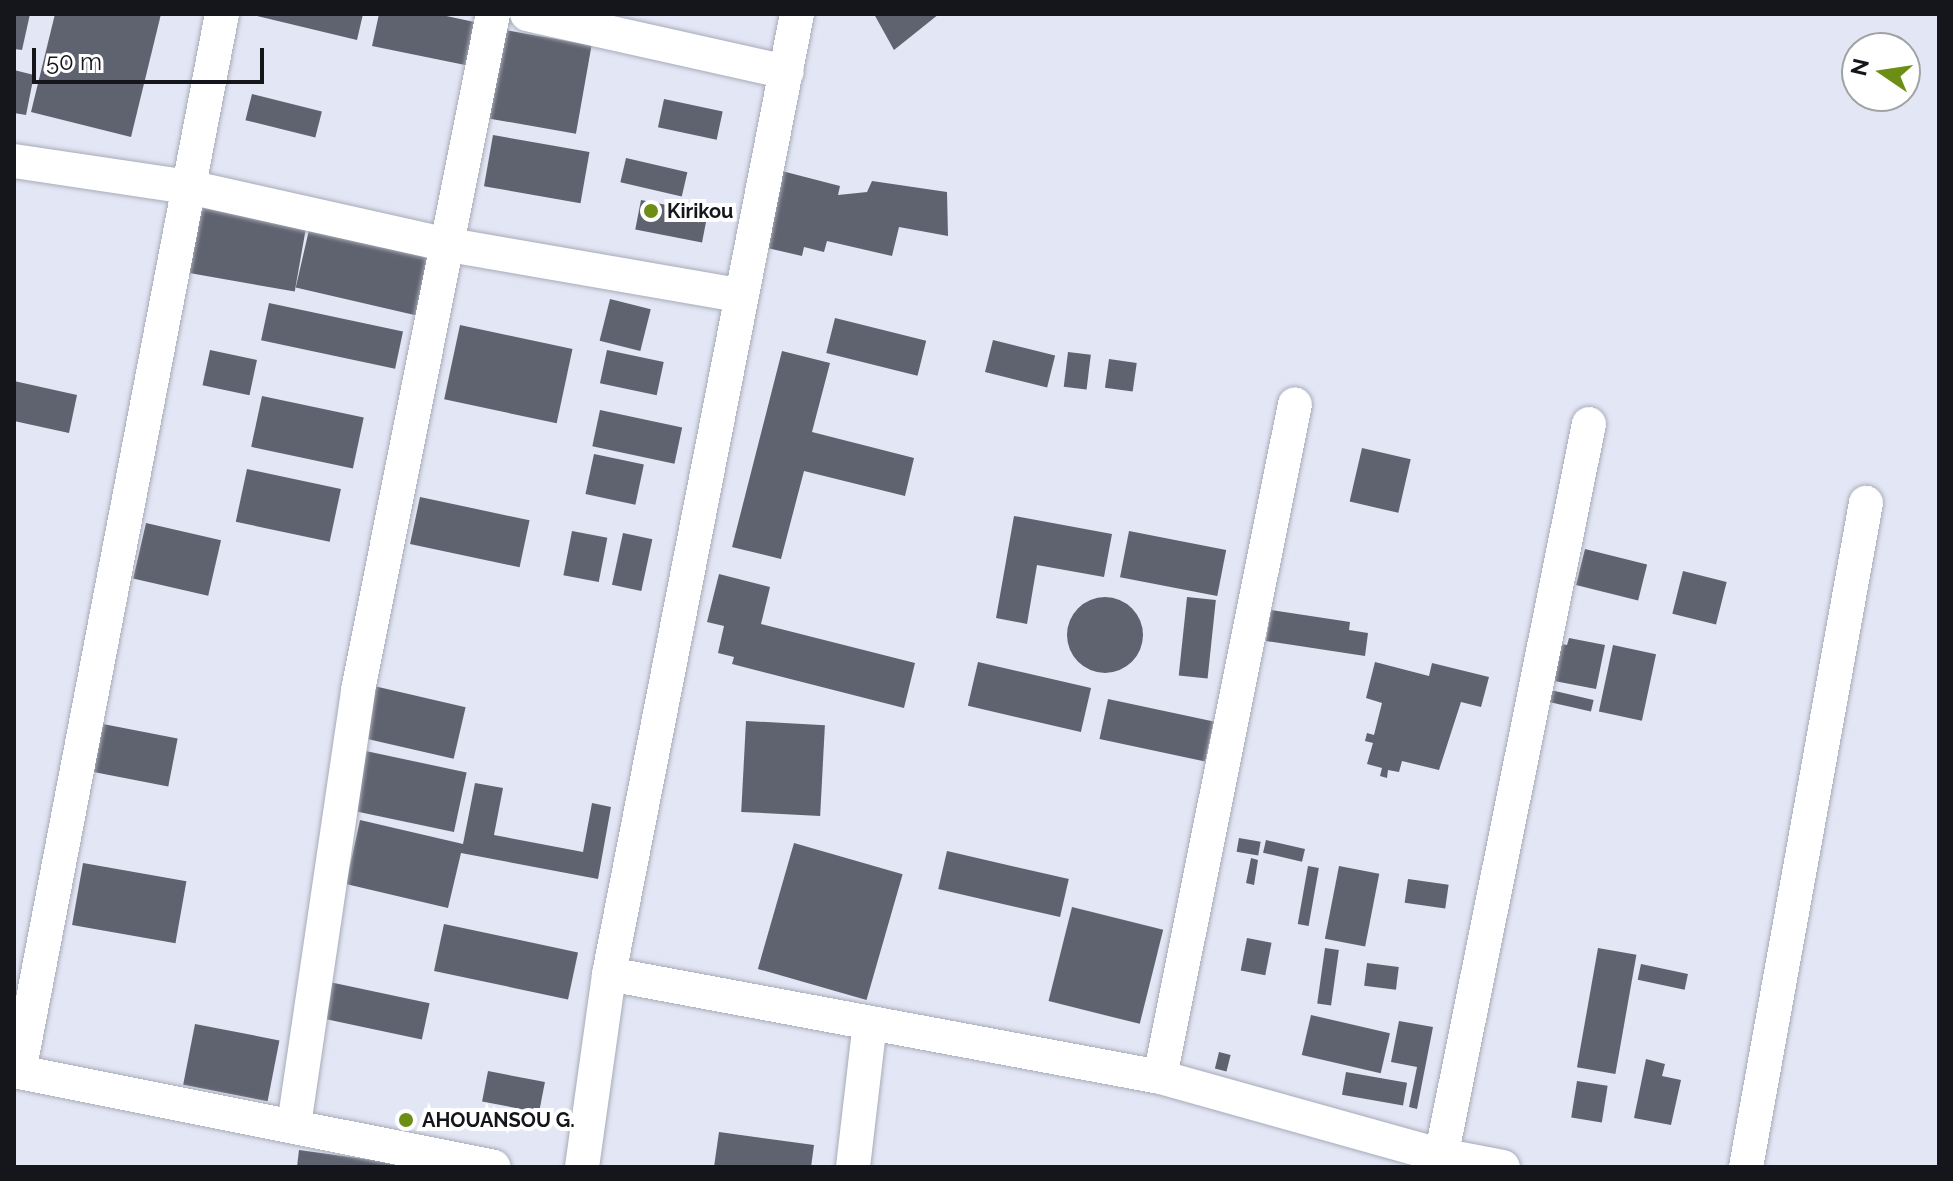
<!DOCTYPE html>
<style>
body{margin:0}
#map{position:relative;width:1953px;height:1181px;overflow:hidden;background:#e3e6f5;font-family:Raleway,sans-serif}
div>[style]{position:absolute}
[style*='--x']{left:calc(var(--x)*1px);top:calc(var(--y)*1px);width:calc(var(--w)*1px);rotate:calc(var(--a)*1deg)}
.building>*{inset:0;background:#5f626f;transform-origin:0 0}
.round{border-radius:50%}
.roads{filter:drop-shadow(0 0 2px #a7abb8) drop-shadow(0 0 2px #a7abb8)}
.minor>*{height:34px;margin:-17px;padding:0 17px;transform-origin:17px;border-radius:17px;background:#fff}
.dots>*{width:22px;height:22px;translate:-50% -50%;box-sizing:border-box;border:4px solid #fff;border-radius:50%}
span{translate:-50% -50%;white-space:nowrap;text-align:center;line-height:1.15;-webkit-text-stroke:8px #fff;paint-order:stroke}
.poi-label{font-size:20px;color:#15161b;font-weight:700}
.left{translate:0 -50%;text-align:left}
.frame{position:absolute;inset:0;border:16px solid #15161b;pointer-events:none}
.north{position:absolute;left:1841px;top:32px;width:80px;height:80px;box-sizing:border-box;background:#fff;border:2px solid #a1a2a4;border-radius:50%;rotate:283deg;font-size:22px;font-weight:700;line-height:32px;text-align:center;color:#15161b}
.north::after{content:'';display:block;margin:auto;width:28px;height:36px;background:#6c8e15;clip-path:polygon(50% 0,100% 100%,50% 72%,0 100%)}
.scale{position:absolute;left:32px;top:48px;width:232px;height:36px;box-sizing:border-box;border:4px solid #15161b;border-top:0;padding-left:10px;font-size:24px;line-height:28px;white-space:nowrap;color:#15161b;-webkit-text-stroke:6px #fff;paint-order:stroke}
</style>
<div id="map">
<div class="building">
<div style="clip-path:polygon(14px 14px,30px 14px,22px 50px,14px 49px)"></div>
<div style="clip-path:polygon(55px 14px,161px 14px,131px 137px,31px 112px)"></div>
<div style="clip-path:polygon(249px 14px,363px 14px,357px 40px)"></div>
<div style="clip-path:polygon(379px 14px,437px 14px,479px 23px,470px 66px,372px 46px)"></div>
<div style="clip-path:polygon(874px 14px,939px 14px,894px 50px)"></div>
<div style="left:500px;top:29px;width:93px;height:90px;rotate:10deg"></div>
<div style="clip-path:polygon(14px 70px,34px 75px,26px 115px,14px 113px)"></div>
<div style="left:252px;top:94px;width:72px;height:27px;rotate:14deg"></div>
<div style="left:664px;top:99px;width:60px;height:29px;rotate:12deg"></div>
<div style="left:493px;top:135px;width:98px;height:52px;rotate:10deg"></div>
<div style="left:626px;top:158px;width:63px;height:25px;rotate:13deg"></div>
<div style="clip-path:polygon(778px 170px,840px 186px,838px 195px,867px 192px,872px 181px,947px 192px,948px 236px,899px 227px,892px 256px,827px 241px,824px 252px,804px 247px,802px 256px,759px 246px)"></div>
<div style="left:641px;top:200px;width:68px;height:30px;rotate:11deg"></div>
<div style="left:201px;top:207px;width:107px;height:67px;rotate:10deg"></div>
<div style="left:309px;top:230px;width:123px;height:59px;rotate:13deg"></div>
<div style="left:610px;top:299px;width:42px;height:43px;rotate:14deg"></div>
<div style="left:269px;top:303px;width:137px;height:38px;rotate:12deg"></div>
<div style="left:835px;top:318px;width:94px;height:36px;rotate:14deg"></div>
<div style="left:460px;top:325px;width:115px;height:76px;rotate:12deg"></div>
<div style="left:993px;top:340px;width:64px;height:33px;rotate:14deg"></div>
<div style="left:210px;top:350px;width:48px;height:36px;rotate:12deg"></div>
<div style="left:607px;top:350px;width:58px;height:34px;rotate:12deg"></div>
<div style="clip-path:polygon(782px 351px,830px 363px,812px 432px,914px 458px,905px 496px,804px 471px,781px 559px,732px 547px)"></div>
<div style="left:1068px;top:352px;width:23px;height:35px;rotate:7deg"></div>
<div style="left:1109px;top:359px;width:28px;height:29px;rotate:8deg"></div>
<div style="clip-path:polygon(14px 381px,77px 395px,69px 433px,14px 421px)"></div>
<div style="left:262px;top:396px;width:104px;height:52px;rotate:12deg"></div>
<div style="left:600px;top:410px;width:84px;height:37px;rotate:12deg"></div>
<div style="left:1362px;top:448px;width:50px;height:55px;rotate:13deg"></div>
<div style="left:594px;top:454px;width:51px;height:41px;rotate:12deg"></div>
<div style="left:247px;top:469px;width:96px;height:54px;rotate:12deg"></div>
<div style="left:420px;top:497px;width:112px;height:48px;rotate:12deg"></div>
<div style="clip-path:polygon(1014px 516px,1112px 534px,1104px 577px,1037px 565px,1027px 624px,996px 618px)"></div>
<div style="left:146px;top:523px;width:77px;height:57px;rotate:13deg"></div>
<div style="left:572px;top:531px;width:36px;height:45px;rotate:11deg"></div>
<div style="left:1129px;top:531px;width:99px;height:47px;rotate:11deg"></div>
<div style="left:623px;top:533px;width:30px;height:53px;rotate:12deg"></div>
<div style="left:1585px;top:549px;width:64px;height:37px;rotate:14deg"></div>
<div style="left:1683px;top:571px;width:45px;height:44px;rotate:14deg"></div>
<div style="clip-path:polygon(719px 574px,770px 587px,761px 624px,915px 663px,904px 708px,732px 664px,734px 657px,718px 653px,724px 626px,707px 622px)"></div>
<div style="left:1187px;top:597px;width:29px;height:79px;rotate:6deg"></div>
<div class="round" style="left:1067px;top:597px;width:76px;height:76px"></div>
<div style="clip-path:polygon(1271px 610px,1350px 622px,1349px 630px,1368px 633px,1365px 656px,1266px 641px)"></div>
<div style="clip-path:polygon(1569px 638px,1605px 645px,1596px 689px,1544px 679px,1551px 642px,1567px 645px)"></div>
<div style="left:1613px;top:645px;width:44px;height:68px;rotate:12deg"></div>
<div style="left:978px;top:662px;width:116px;height:45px;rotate:13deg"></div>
<div style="clip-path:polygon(1375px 662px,1429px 676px,1432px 663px,1489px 677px,1481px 707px,1461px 702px,1439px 770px,1402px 761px,1399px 772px,1388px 770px,1387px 778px,1380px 776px,1382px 768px,1367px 764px,1373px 743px,1365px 741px,1367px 733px,1374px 735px,1382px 703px,1366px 698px)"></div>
<div style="left:374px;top:686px;width:94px;height:53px;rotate:13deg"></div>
<div style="left:1542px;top:688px;width:53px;height:12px;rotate:13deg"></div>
<div style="left:1108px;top:699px;width:108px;height:41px;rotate:12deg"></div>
<div style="left:746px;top:721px;width:79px;height:91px;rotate:3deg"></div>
<div style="left:103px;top:724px;width:76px;height:49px;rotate:11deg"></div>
<div style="left:361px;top:750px;width:108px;height:61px;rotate:12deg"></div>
<div style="clip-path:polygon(475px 783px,503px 788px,494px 835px,583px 852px,592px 803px,611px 807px,598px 879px,461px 853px,448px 908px,346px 884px,360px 820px,463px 844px)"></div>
<div style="left:1239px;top:838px;width:22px;height:14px;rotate:10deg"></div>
<div style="left:1266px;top:840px;width:40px;height:13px;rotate:13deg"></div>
<div style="left:794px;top:843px;width:113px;height:131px;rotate:16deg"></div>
<div style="left:947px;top:851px;width:125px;height:39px;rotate:13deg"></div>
<div style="clip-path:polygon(1251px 858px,1258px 860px,1254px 885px,1246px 883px)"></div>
<div style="left:83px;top:863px;width:105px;height:63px;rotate:10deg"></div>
<div style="left:1308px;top:866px;width:11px;height:59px;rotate:10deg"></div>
<div style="left:1339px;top:866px;width:41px;height:74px;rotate:11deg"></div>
<div style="left:1408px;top:879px;width:41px;height:24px;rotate:8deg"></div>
<div style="left:1072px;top:907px;width:94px;height:97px;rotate:14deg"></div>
<div style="left:444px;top:924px;width:137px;height:48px;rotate:12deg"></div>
<div style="left:1247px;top:938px;width:25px;height:33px;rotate:11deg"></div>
<div style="left:1325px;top:948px;width:14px;height:56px;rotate:8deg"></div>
<div style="left:1598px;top:948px;width:39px;height:121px;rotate:10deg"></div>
<div style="left:1367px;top:963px;width:32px;height:23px;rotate:7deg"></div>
<div style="left:1641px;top:964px;width:48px;height:16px;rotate:12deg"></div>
<div style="left:320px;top:980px;width:112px;height:37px;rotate:12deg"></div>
<div style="left:1311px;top:1015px;width:81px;height:41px;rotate:13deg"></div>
<div style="clip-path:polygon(1399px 1021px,1433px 1027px,1417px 1109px,1409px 1107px,1417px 1067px,1391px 1062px)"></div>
<div style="left:195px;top:1024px;width:86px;height:62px;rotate:11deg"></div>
<div style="left:1219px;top:1052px;width:12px;height:17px;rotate:14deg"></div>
<div style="clip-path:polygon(1646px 1059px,1665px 1064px,1662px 1076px,1681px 1080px,1671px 1125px,1634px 1118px)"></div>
<div style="left:488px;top:1071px;width:58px;height:31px;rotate:11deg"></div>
<div style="left:1346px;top:1072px;width:62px;height:23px;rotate:10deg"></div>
<div style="left:1577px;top:1081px;width:31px;height:37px;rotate:9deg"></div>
<div style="clip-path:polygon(719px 1132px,814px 1145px,811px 1167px,714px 1167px)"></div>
<div style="clip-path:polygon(299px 1150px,394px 1163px,393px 1167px,297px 1167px)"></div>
</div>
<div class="roads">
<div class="minor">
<div style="--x:527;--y:14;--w:266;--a:12.6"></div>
<div style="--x:14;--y:161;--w:177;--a:8.5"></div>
<div style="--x:189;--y:187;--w:266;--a:12.6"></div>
<div style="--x:449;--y:245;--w:294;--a:9.8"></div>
<div style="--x:609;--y:974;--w:561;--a:10.59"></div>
<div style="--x:1160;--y:1077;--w:291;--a:15.6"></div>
<div style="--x:1440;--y:1155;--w:64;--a:10.8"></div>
<div style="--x:14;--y:1071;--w:489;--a:11.3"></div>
<div style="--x:19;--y:1072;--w:1077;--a:-79.14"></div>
<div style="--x:1160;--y:1077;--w:686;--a:-78.66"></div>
<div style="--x:294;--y:1125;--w:440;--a:-81.6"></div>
<div style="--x:358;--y:690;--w:689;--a:-78.71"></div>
<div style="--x:582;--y:1167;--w:195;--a:-82"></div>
<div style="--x:609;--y:974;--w:978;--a:-78.92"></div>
<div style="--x:853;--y:1167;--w:145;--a:-83.3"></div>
<div style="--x:1439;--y:1167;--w:758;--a:-78.59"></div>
<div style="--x:1746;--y:1167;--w:675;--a:-79.76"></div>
</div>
</div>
<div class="dots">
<div style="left:651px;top:211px;background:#6c8e15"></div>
<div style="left:406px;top:1120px;background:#6c8e15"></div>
</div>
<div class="poi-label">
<span class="left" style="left:667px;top:211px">Kirikou</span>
<span class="left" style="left:422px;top:1120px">AHOUANSOU G.</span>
</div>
<div class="frame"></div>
<div class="north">N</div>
<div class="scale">50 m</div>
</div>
